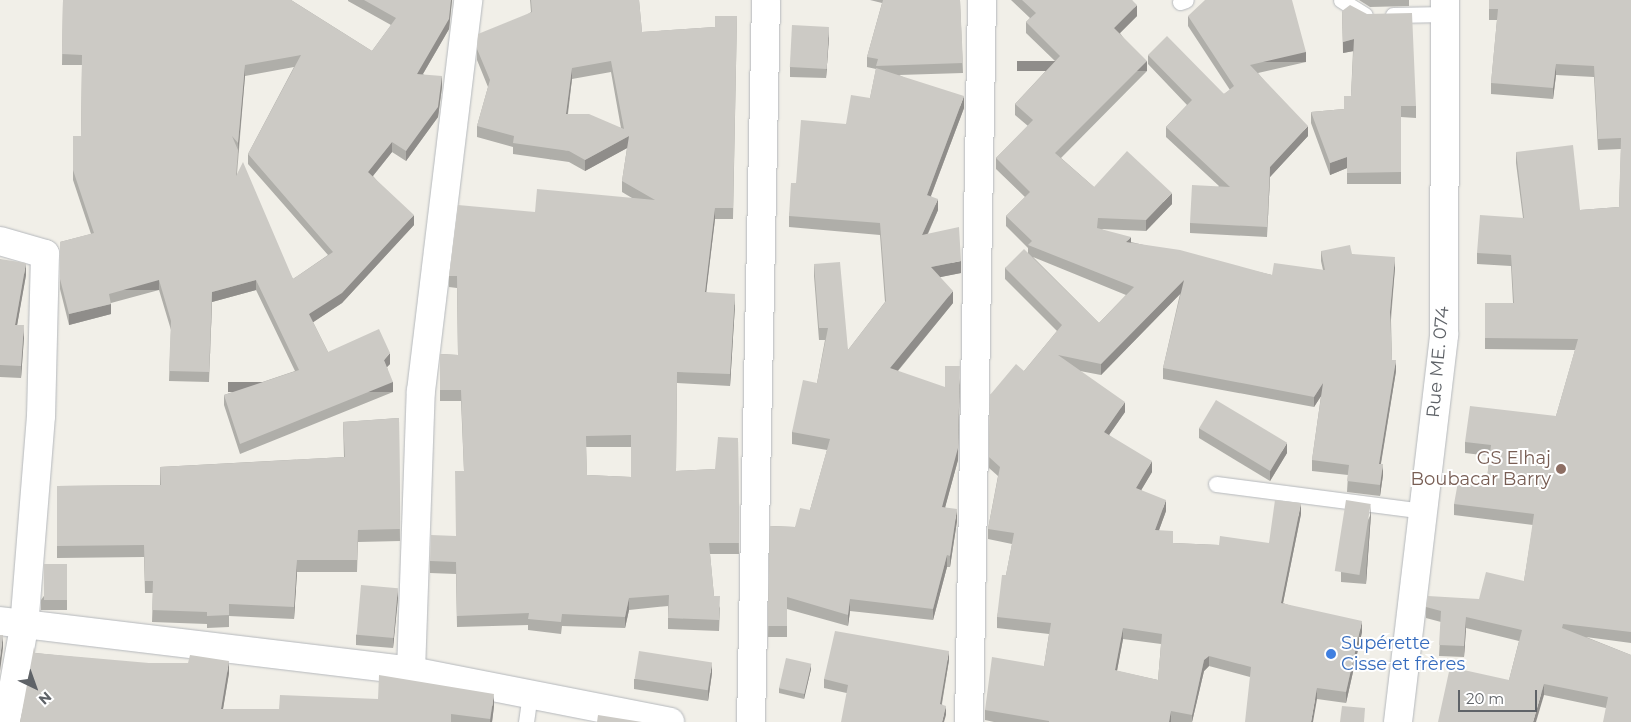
<!DOCTYPE html>
<meta charset="utf-8">
<style>
body{margin:0}
#map{position:relative;width:1631px;height:722px;overflow:hidden;background:#f1efe8;font-family:Montserrat,sans-serif}
div>[style]{position:absolute}
[style*='--x']{left:calc(var(--x)*1px);top:calc(var(--y)*1px);width:calc(var(--w)*1px);rotate:calc(var(--a)*1deg)}
.roads{filter:drop-shadow(0 0 1px #b5b8bc) drop-shadow(0 0 1px #b5b8bc)}
.service>*{height:15px;margin:-7.5px;padding:0 7.5px;transform-origin:7.5px;border-radius:7.5px;background:#fff}
.minor>*{height:28px;margin:-14px;padding:0 14px;transform-origin:14px;border-radius:14px;background:#fff}
.wall>*{inset:0;background:#afaea9}
.shaded-wall>*{inset:0;background:#8f8d8a;transform-origin:0 0}
.building>*{inset:0;background:#cccac5;transform-origin:0 0}
.dots>*{width:14px;height:14px;translate:-50% -50%;box-sizing:border-box;border:2px solid #fff;border-radius:50%}
span{translate:-50% -50%;white-space:nowrap;text-align:center;line-height:1.15;-webkit-text-stroke:4px #fff;paint-order:stroke}
.street-label{font-size:18px;color:#5f6368}
.education-label{font-size:18px;color:#785e54}
.right{translate:-100% -50%;text-align:right}
.shop-label{font-size:18px;color:#366cbe}
.left{translate:0 -50%;text-align:left}
.north{position:absolute;left:10px;top:662px;width:50px;height:50px;-webkit-text-stroke:4px #fff;paint-order:stroke;rotate:138deg;font-size:14px;font-weight:700;line-height:20px;text-align:center;color:#5f6368}
.north::after{content:'';display:block;margin:auto;width:18px;height:22px;background:#5f6368;clip-path:polygon(50% 0,100% 100%,50% 72%,0 100%)}
.scale{position:absolute;left:1458px;top:690px;width:79px;height:22px;box-sizing:border-box;border:2px solid #5f6368;border-top:0;padding-left:6px;font-size:15px;line-height:18px;white-space:nowrap;color:#5f6368;-webkit-text-stroke:4px #fff;paint-order:stroke}
</style>
<div id="map">
<div class="roads">
<div class="service">
<div style="--x:1341;--y:0;--w:28;--a:32"></div>
<div style="--x:1180;--y:2;--w:6;--a:-18"></div>
<div style="--x:1393;--y:15;--w:53;--a:-1.1"></div>
<div style="--x:1216;--y:484;--w:209;--a:7.4"></div>
<div style="--x:526;--y:722;--w:28;--a:-82"></div>
</div>
<div class="minor">
<div style="--x:0;--y:241;--w:47;--a:16.1"></div>
<div style="--x:45;--y:254;--w:162;--a:91.4"></div>
<div style="--x:41;--y:416;--w:212;--a:94.6"></div>
<div style="--x:24;--y:627;--w:97;--a:100.1"></div>
<div style="--x:0;--y:621;--w:414;--a:6.9"></div>
<div style="--x:411;--y:671;--w:264;--a:11.1"></div>
<div style="--x:411;--y:671;--w:280;--a:-88"></div>
<div style="--x:421;--y:391;--w:394;--a:-83.1"></div>
<div style="--x:751;--y:722;--w:722;--a:-88.81"></div>
<div style="--x:969;--y:722;--w:722;--a:-88.97"></div>
<div style="--x:1398;--y:722;--w:390;--a:-83.2"></div>
<div style="--x:1444;--y:335;--w:335;--a:-89.8"></div>
</div>
</div>
<div class="wall">
<div style="clip-path:polygon(evenodd,58px 0,291px 0,372px 51px,391px 25px,348px 1px,348px 0,452px 0,449px 29px,423px 74px,442px 87px,438px 117px,406px 161px,392px 152px,373px 176px,414px 225px,342px 303px,313px 322px,328px 352px,390px 364px,387px 367px,393px 392px,240px 454px,224px 405px,224px 395px,295px 371px,256px 290px,212px 302px,209px 382px,169px 381px,171px 330px,159px 290px,111px 303px,111px 314px,69px 325px,60px 289px,60px 242px,91px 234px,73px 180px,73px 136px,81px 136px,82px 65px,62px 65px,63px 0,58px 0,294px 67px,248px 154px,248px 164px,328px 255px,293px 279px,237px 174px,245px 76px,294px 67px)"></div>
<div style="clip-path:polygon(evenodd,530px 0,639px 0,642px 32px,715px 27px,737px 16px,733px 219px,715px 219px,706px 292px,735px 305px,730px 386px,677px 383px,676px 471px,715px 469px,738px 438px,739px 554px,710px 554px,714px 596px,720px 608px,719px 631px,668px 629px,668px 606px,629px 610px,625px 628px,562px 626px,561px 634px,528px 630px,528px 625px,457px 627px,456px 574px,430px 573px,430px 561px,456px 536px,464px 471px,461px 401px,440px 401px,440px 354px,458px 355px,457px 288px,449px 287px,449px 276px,535px 212px,632px 198px,622px 192px,622px 181px,627px 148px,585px 171px,569px 162px,513px 154px,513px 147px,477px 137px,477px 126px,488px 87px,477px 60px,477px 49px,531px 12px,530px 0,611px 72px,621px 128px,568px 114px,572px 79px,611px 72px,530px 0,586px 447px,631px 447px,631px 477px,587px 475px,586px 447px)"></div>
<div style="clip-path:polygon(870px 0,960px 0,963px 73px,899px 75px,964px 108px,931px 196px,938px 210px,928px 234px,961px 273px,940px 277px,953px 303px,898px 371px,958px 460px,945px 507px,957px 521px,950px 567px,947px 567px,933px 620px,850px 611px,848px 626px,787px 609px,787px 637px,768px 637px,770px 526px,795px 527px,810px 510px,827px 450px,792px 444px,792px 432px,817px 383px,825px 340px,819px 340px,814px 276px,814px 264px,848px 350px,885px 302px,880px 235px,789px 227px,789px 216px,796px 183px,846px 124px,870px 98px,876px 69px,867px 67px,867px 57px,882px 3px)"></div>
<div style="clip-path:polygon(evenodd,1011px 0,1132px 0,1137px 16px,1120px 33px,1147px 71px,1061px 158px,1094px 187px,1172px 204px,1146px 231px,1101px 229px,1131px 242px,1272px 275px,1323px 270px,1321px 261px,1321px 251px,1352px 254px,1395px 268px,1391px 320px,1392px 360px,1396px 371px,1381px 464px,1383px 475px,1380px 496px,1347px 492px,1348px 475px,1312px 471px,1312px 460px,1321px 396px,1314px 407px,1163px 379px,1163px 368px,1180px 294px,1101px 375px,1080px 371px,1125px 412px,1109px 435px,1152px 472px,1141px 490px,1166px 511px,1159px 530px,1173px 543px,1219px 545px,1269px 543px,1301px 514px,1283px 603px,1362px 632px,1346px 703px,1317px 699px,1250px 677px,1209px 666px,1204px 671px,1192px 722px,994px 722px,985px 720px,985px 710px,1044px 666px,1049px 634px,997px 628px,997px 617px,1006px 575px,1012px 544px,988px 539px,988px 529px,998px 476px,989px 468px,990px 395px,1024px 371px,1057px 331px,1005px 279px,1005px 268px,1028px 253px,1028px 248px,1006px 226px,1006px 216px,1025px 197px,996px 169px,996px 158px,1028px 126px,1015px 115px,1015px 104px,1055px 61px,1026px 33px,1026px 22px,1030px 18px,1011px 0,1033px 257px,1126px 295px,1099px 323px,1033px 257px,1011px 0,1123px 639px,1161px 644px,1158px 680px,1117px 671px,1123px 639px)"></div>
<div style="clip-path:polygon(1359px 0,1409px 0,1409px 6px,1370px 7px)"></div>
<div style="clip-path:polygon(1489px 0,1631px 0,1631px 643px,1586px 637px,1631px 655px,1606px 708px,1544px 695px,1509px 680px,1519px 641px,1466px 628px,1464px 657px,1439px 656px,1441px 622px,1426px 618px,1426px 607px,1479px 599px,1524px 581px,1533px 525px,1454px 515px,1454px 504px,1486px 486px,1490px 456px,1465px 453px,1465px 442px,1556px 416px,1575px 350px,1485px 349px,1485px 303px,1513px 303px,1511px 266px,1477px 264px,1477px 253px,1523px 218px,1516px 163px,1516px 152px,1580px 210px,1619px 207px,1621px 149px,1598px 150px,1594px 77px,1556px 75px,1553px 99px,1491px 94px,1491px 83px,1497px 20px,1489px 20px)"></div>
<div style="clip-path:polygon(1342px 11px,1416px 106px,1416px 118px,1401px 117px,1401px 184px,1347px 184px,1347px 168px,1330px 175px,1311px 123px,1311px 112px,1344px 109px,1351px 96px,1353px 51px,1343px 53px)"></div>
<div style="clip-path:polygon(1188px 16px,1306px 62px,1258px 73px,1308px 136px,1270px 177px,1267px 237px,1190px 233px,1190px 223px,1219px 186px,1166px 137px,1166px 127px,1187px 105px,1148px 64px,1148px 55px,1224px 94px,1230px 90px,1188px 26px)"></div>
<div style="clip-path:polygon(829px 37px,826px 78px,790px 77px,790px 67px)"></div>
<div style="clip-path:polygon(0 259px,26px 275px,17px 325px,24px 337px,21px 378px,0 377px)"></div>
<div style="clip-path:polygon(399px 418px,400px 541px,358px 542px,357px 572px,297px 572px,294px 619px,229px 616px,229px 627px,207px 628px,207px 624px,152px 622px,153px 593px,145px 593px,144px 557px,57px 558px,57px 486px,160px 485px,160px 467px,344px 457px,343px 422px)"></div>
<div style="clip-path:polygon(1199px 428px,1287px 453px,1270px 481px,1199px 438px)"></div>
<div style="clip-path:polygon(1371px 514px,1366px 584px,1341px 582px,1341px 572px)"></div>
<div style="clip-path:polygon(67px 564px,67px 610px,41px 610px,41px 600px)"></div>
<div style="clip-path:polygon(398px 598px,393px 648px,356px 645px,356px 635px)"></div>
<div style="clip-path:polygon(35px 653px,229px 673px,223px 709px,279px 709px,494px 706px,492px 722px,20px 722px)"></div>
<div style="clip-path:polygon(949px 660px,942px 704px,946px 715px,824px 688px,824px 679px)"></div>
<div style="clip-path:polygon(811px 669px,804px 699px,779px 693px,779px 688px)"></div>
<div style="clip-path:polygon(712px 673px,708px 701px,634px 689px,634px 679px)"></div>
</div>
<div class="shaded-wall">
<div style="clip-path:polygon(451px 0,452px 0,449px 29px,417px 84px,417px 74px)"></div>
<div style="clip-path:polygon(1137px 5px,1137px 16px,1114px 39px,1114px 28px)"></div>
<div style="clip-path:polygon(829px 27px,829px 37px,826px 78px,826px 68px)"></div>
<div style="clip-path:polygon(1354px 39px,1354px 51px,1343px 53px,1343px 42px)"></div>
<div style="left:1306px;top:52px;width:10px;height:57px;rotate:90deg"></div>
<div style="left:1147px;top:61px;width:10px;height:130px;rotate:90deg"></div>
<div style="clip-path:polygon(1556px 64px,1556px 75px,1553px 99px,1553px 88px)"></div>
<div style="clip-path:polygon(245px 65px,245px 76px,238px 154px,238px 143px)"></div>
<div style="clip-path:polygon(572px 68px,572px 79px,566px 125px,566px 114px)"></div>
<div style="clip-path:polygon(442px 76px,442px 87px,438px 117px,406px 161px,406px 151px)"></div>
<div style="clip-path:polygon(964px 96px,964px 108px,927px 206px,927px 195px)"></div>
<div style="clip-path:polygon(1308px 126px,1308px 136px,1270px 177px,1267px 237px,1270px 167px)"></div>
<div style="clip-path:polygon(629px 136px,629px 147px,585px 171px,585px 160px)"></div>
<div style="clip-path:polygon(392px 142px,392px 152px,368px 182px,368px 172px)"></div>
<div style="clip-path:polygon(1347px 157px,1347px 168px,1330px 175px,1330px 163px)"></div>
<div style="clip-path:polygon(1172px 193px,1172px 204px,1146px 231px,1146px 220px)"></div>
<div style="clip-path:polygon(938px 199px,938px 210px,922px 246px,922px 235px)"></div>
<div style="clip-path:polygon(715px 208px,715px 219px,705px 303px,705px 292px)"></div>
<div style="clip-path:polygon(414px 215px,414px 225px,342px 303px,309px 325px,309px 314px)"></div>
<div style="clip-path:polygon(1131px 237px,1131px 247px,1126px 242px)"></div>
<div style="clip-path:polygon(1395px 257px,1395px 268px,1390px 323px,1390px 312px)"></div>
<div style="clip-path:polygon(961px 261px,961px 273px,931px 279px,931px 267px)"></div>
<div style="clip-path:polygon(26px 263px,26px 275px,15px 337px,15px 325px)"></div>
<div style="left:159px;top:280px;width:10px;height:52px;rotate:90deg"></div>
<div style="clip-path:polygon(256px 280px,256px 290px,212px 302px,209px 382px,212px 292px)"></div>
<div style="clip-path:polygon(1184px 280px,1184px 290px,1101px 375px,1101px 364px)"></div>
<div style="clip-path:polygon(953px 291px,953px 303px,890px 380px,890px 368px)"></div>
<div style="clip-path:polygon(735px 294px,735px 305px,730px 386px,730px 374px)"></div>
<div style="clip-path:polygon(111px 304px,111px 314px,69px 325px,69px 314px)"></div>
<div style="clip-path:polygon(24px 325px,24px 337px,21px 378px,21px 366px)"></div>
<div style="clip-path:polygon(390px 353px,390px 364px,384px 370px,384px 360px)"></div>
<div style="clip-path:polygon(1396px 360px,1396px 371px,1379px 474px,1379px 464px)"></div>
<div style="clip-path:polygon(960px 378px,958px 460px,942px 519px,942px 507px)"></div>
<div style="left:393px;top:382px;width:10px;height:165px;rotate:90deg"></div>
<div style="clip-path:polygon(1323px 383px,1323px 393px,1314px 407px,1314px 397px)"></div>
<div style="clip-path:polygon(1125px 402px,1125px 412px,1104px 442px,1104px 432px)"></div>
<div style="clip-path:polygon(1287px 443px,1287px 453px,1270px 481px,1270px 471px)"></div>
<div style="clip-path:polygon(1152px 461px,1152px 472px,1136px 499px,1136px 488px)"></div>
<div style="clip-path:polygon(1383px 464px,1383px 475px,1380px 496px,1380px 485px)"></div>
<div style="clip-path:polygon(1166px 500px,1166px 511px,1155px 541px,1155px 530px)"></div>
<div style="clip-path:polygon(1301px 503px,1301px 514px,1281px 613px,1281px 603px)"></div>
<div style="clip-path:polygon(1371px 504px,1371px 514px,1366px 584px,1366px 574px)"></div>
<div style="clip-path:polygon(957px 509px,957px 521px,950px 567px,950px 556px)"></div>
<div style="clip-path:polygon(947px 555px,947px 567px,933px 620px,933px 609px)"></div>
<div style="clip-path:polygon(297px 560px,297px 572px,294px 619px,294px 607px)"></div>
<div style="clip-path:polygon(398px 588px,398px 598px,393px 648px,393px 638px)"></div>
<div style="clip-path:polygon(629px 598px,629px 610px,625px 628px,625px 617px)"></div>
<div style="clip-path:polygon(850px 599px,850px 611px,848px 626px,848px 615px)"></div>
<div style="clip-path:polygon(1466px 617px,1466px 628px,1464px 657px,1464px 646px)"></div>
<div style="clip-path:polygon(1362px 621px,1362px 632px,1346px 703px,1346px 692px)"></div>
<div style="clip-path:polygon(1123px 628px,1123px 639px,1115px 681px,1115px 670px)"></div>
<div style="clip-path:polygon(3px 635px,3px 648px,0 671px,0 658px)"></div>
<div style="clip-path:polygon(949px 651px,949px 660px,940px 713px,940px 704px)"></div>
<div style="clip-path:polygon(1209px 656px,1209px 666px,1204px 671px,1192px 722px,1192px 715px,1204px 660px)"></div>
<div style="clip-path:polygon(229px 661px,229px 673px,221px 721px,221px 709px)"></div>
<div style="clip-path:polygon(712px 663px,712px 673px,708px 701px,708px 691px)"></div>
<div style="clip-path:polygon(811px 664px,811px 669px,804px 699px,804px 694px)"></div>
<div style="clip-path:polygon(1544px 684px,1544px 695px,1536px 722px,1533px 722px)"></div>
<div style="clip-path:polygon(1317px 688px,1317px 699px,1313px 722px,1311px 722px)"></div>
<div style="clip-path:polygon(494px 694px,494px 706px,492px 722px,490px 722px)"></div>
<div style="clip-path:polygon(946px 706px,946px 715px,944px 722px,942px 722px)"></div>
<div style="clip-path:polygon(1171px 711px,1171px 722px,1169px 722px)"></div>
</div>
<div class="building">
<div style="clip-path:polygon(evenodd,63px 0,291px 0,372px 51px,396px 18px,364px 0,451px 0,449px 19px,417px 74px,442px 76px,438px 107px,406px 151px,392px 142px,368px 172px,414px 215px,342px 293px,309px 314px,328px 352px,379px 329px,390px 353px,384px 360px,393px 382px,240px 444px,224px 395px,299px 370px,256px 280px,212px 292px,209px 372px,169px 371px,171px 321px,159px 280px,109px 294px,111px 304px,69px 314px,60px 279px,60px 242px,94px 233px,73px 170px,73px 136px,81px 136px,82px 55px,62px 54px,63px 0,301px 55px,248px 154px,333px 252px,293px 279px,243px 162px,236px 176px,238px 150px,232px 136px,238px 143px,245px 65px,301px 55px)"></div>
<div style="clip-path:polygon(evenodd,531px 0,639px 0,642px 32px,715px 27px,715px 16px,737px 16px,733px 208px,715px 208px,705px 292px,735px 294px,730px 374px,677px 372px,676px 471px,715px 469px,718px 437px,738px 438px,739px 543px,709px 543px,714px 596px,720px 596px,719px 620px,668px 618px,669px 595px,629px 598px,625px 617px,562px 614px,561px 622px,528px 619px,529px 613px,457px 616px,456px 562px,430px 561px,431px 535px,456px 536px,455px 471px,464px 471px,461px 390px,440px 390px,440px 354px,458px 355px,457px 276px,449px 276px,458px 205px,535px 212px,537px 189px,655px 200px,622px 181px,629px 136px,585px 160px,569px 151px,513px 143px,514px 136px,477px 126px,490px 80px,477px 49px,478px 34px,532px 12px,531px 0,611px 61px,624px 129px,589px 114px,566px 114px,572px 68px,611px 61px,531px 0,631px 435px,631px 477px,587px 475px,586px 436px,631px 435px)"></div>
<div style="clip-path:polygon(883px 0,960px 0,963px 63px,876px 66px,878px 59px,867px 57px)"></div>
<div style="clip-path:polygon(evenodd,1022px 0,1132px 0,1137px 5px,1114px 28px,1147px 61px,1055px 153px,1094px 187px,1127px 151px,1172px 193px,1146px 220px,1098px 218px,1097px 228px,1131px 237px,1126px 242px,1180px 250px,1272px 275px,1274px 263px,1325px 270px,1321px 251px,1350px 245px,1352px 254px,1395px 257px,1390px 312px,1392px 360px,1396px 360px,1379px 464px,1383px 464px,1380px 485px,1347px 481px,1349px 465px,1312px 460px,1323px 383px,1314px 397px,1163px 368px,1184px 280px,1101px 364px,1058px 355px,1125px 402px,1104px 432px,1152px 461px,1136px 488px,1166px 500px,1155px 530px,1173px 531px,1173px 543px,1219px 545px,1220px 536px,1269px 543px,1275px 500px,1301px 503px,1281px 603px,1362px 621px,1346px 692px,1317px 688px,1311px 722px,1245px 722px,1251px 667px,1209px 656px,1204px 660px,1192px 715px,1171px 711px,1169px 722px,1049px 722px,1049px 721px,985px 710px,992px 657px,1044px 666px,1051px 623px,997px 617px,1002px 575px,1006px 575px,1014px 533px,988px 529px,1000px 467px,989px 457px,990px 395px,1016px 364px,1024px 371px,1062px 325px,1005px 268px,1024px 249px,1099px 323px,1134px 287px,1028px 245px,1032px 241px,1006px 216px,1030px 192px,996px 158px,1033px 120px,1015px 104px,1060px 56px,1026px 22px,1036px 13px,1022px 0,1123px 628px,1162px 634px,1158px 680px,1115px 670px,1123px 628px)"></div>
<div style="clip-path:polygon(1205px 0,1292px 0,1306px 52px,1250px 65px,1308px 126px,1270px 167px,1267px 227px,1190px 223px,1192px 185px,1230px 187px,1166px 127px,1192px 100px,1148px 55px,1167px 36px,1224px 94px,1234px 86px,1188px 16px)"></div>
<div style="clip-path:polygon(1489px 0,1631px 0,1631px 632px,1563px 624px,1562px 628px,1631px 655px,1631px 722px,1603px 722px,1608px 697px,1544px 684px,1533px 722px,1438px 722px,1450px 667px,1509px 680px,1522px 630px,1466px 617px,1464px 646px,1439px 645px,1441px 611px,1426px 607px,1428px 596px,1479px 599px,1486px 572px,1524px 581px,1534px 514px,1454px 504px,1458px 482px,1486px 486px,1491px 445px,1465px 442px,1470px 406px,1556px 416px,1578px 339px,1485px 338px,1485px 303px,1514px 303px,1511px 255px,1477px 253px,1480px 215px,1524px 218px,1516px 152px,1573px 145px,1580px 210px,1619px 207px,1621px 138px,1598px 139px,1594px 66px,1556px 64px,1553px 88px,1491px 83px,1498px 9px,1489px 9px)"></div>
<div style="clip-path:polygon(1350px 5px,1367px 14px,1412px 13px,1416px 106px,1401px 106px,1401px 172px,1347px 173px,1347px 157px,1330px 163px,1311px 112px,1344px 109px,1344px 96px,1351px 96px,1354px 39px,1343px 42px,1342px 11px)"></div>
<div style="left:792px;top:25px;width:37px;height:42px;rotate:3deg"></div>
<div style="clip-path:polygon(876px 68px,964px 96px,927px 195px,938px 199px,922px 235px,959px 227px,961px 261px,931px 267px,953px 291px,890px 368px,945px 387px,945px 366px,960px 366px,958px 448px,942px 507px,957px 509px,950px 556px,947px 555px,933px 609px,850px 599px,848px 615px,787px 597px,787px 626px,768px 626px,770px 526px,795px 527px,800px 508px,810px 510px,830px 439px,792px 432px,803px 380px,817px 383px,828px 328px,819px 328px,814px 264px,840px 262px,848px 350px,886px 301px,880px 223px,789px 216px,791px 183px,796px 183px,801px 120px,846px 124px,851px 95px,870px 98px)"></div>
<div style="clip-path:polygon(0 259px,26px 263px,15px 325px,24px 325px,21px 366px,0 365px)"></div>
<div style="left:1216px;top:400px;width:83px;height:33px;rotate:31deg"></div>
<div style="clip-path:polygon(399px 418px,400px 529px,358px 530px,357px 560px,297px 560px,294px 607px,229px 604px,229px 615px,207px 616px,207px 612px,152px 610px,153px 581px,145px 581px,144px 545px,57px 546px,57px 486px,161px 485px,160px 467px,345px 457px,343px 422px)"></div>
<div style="left:1346px;top:500px;width:25px;height:72px;rotate:9deg"></div>
<div style="left:44px;top:564px;width:23px;height:36px"></div>
<div style="left:361px;top:585px;width:37px;height:50px;rotate:5deg"></div>
<div style="clip-path:polygon(835px 631px,949px 651px,940px 704px,946px 706px,942px 722px,841px 722px,848px 685px,824px 679px)"></div>
<div style="clip-path:polygon(0 635px,3px 635px,0 658px)"></div>
<div style="clip-path:polygon(34px 647px,35px 653px,149px 663px,188px 663px,190px 655px,229px 661px,221px 709px,279px 709px,280px 695px,378px 699px,379px 675px,494px 694px,490px 719px,451px 714px,451px 722px,20px 722px)"></div>
<div style="left:639px;top:651px;width:74px;height:28px;rotate:9deg"></div>
<div style="left:786px;top:658px;width:26px;height:31px;rotate:13deg"></div>
<div style="clip-path:polygon(1342px 706px,1365px 708px,1364px 722px,1340px 722px)"></div>
<div style="clip-path:polygon(598px 715px,642px 722px,597px 722px)"></div>
</div>
<div class="dots">
<div style="left:1561px;top:469px;background:#8d6e63"></div>
<div style="left:1331px;top:654px;background:#3f7fe0"></div>
</div>
<div class="street-label">
<span style="left:1438px;top:362px;rotate:-85deg">Rue ME. 074</span>
</div>
<div class="education-label">
<span class="right" style="left:1551px;top:469px">GS Elhaj<br>Boubacar Barry</span>
</div>
<div class="shop-label">
<span class="left" style="left:1341px;top:654px">Supérette<br>Cisse et frères</span>
</div>
<div class="north">N</div>
<div class="scale">20 m</div>
</div>
